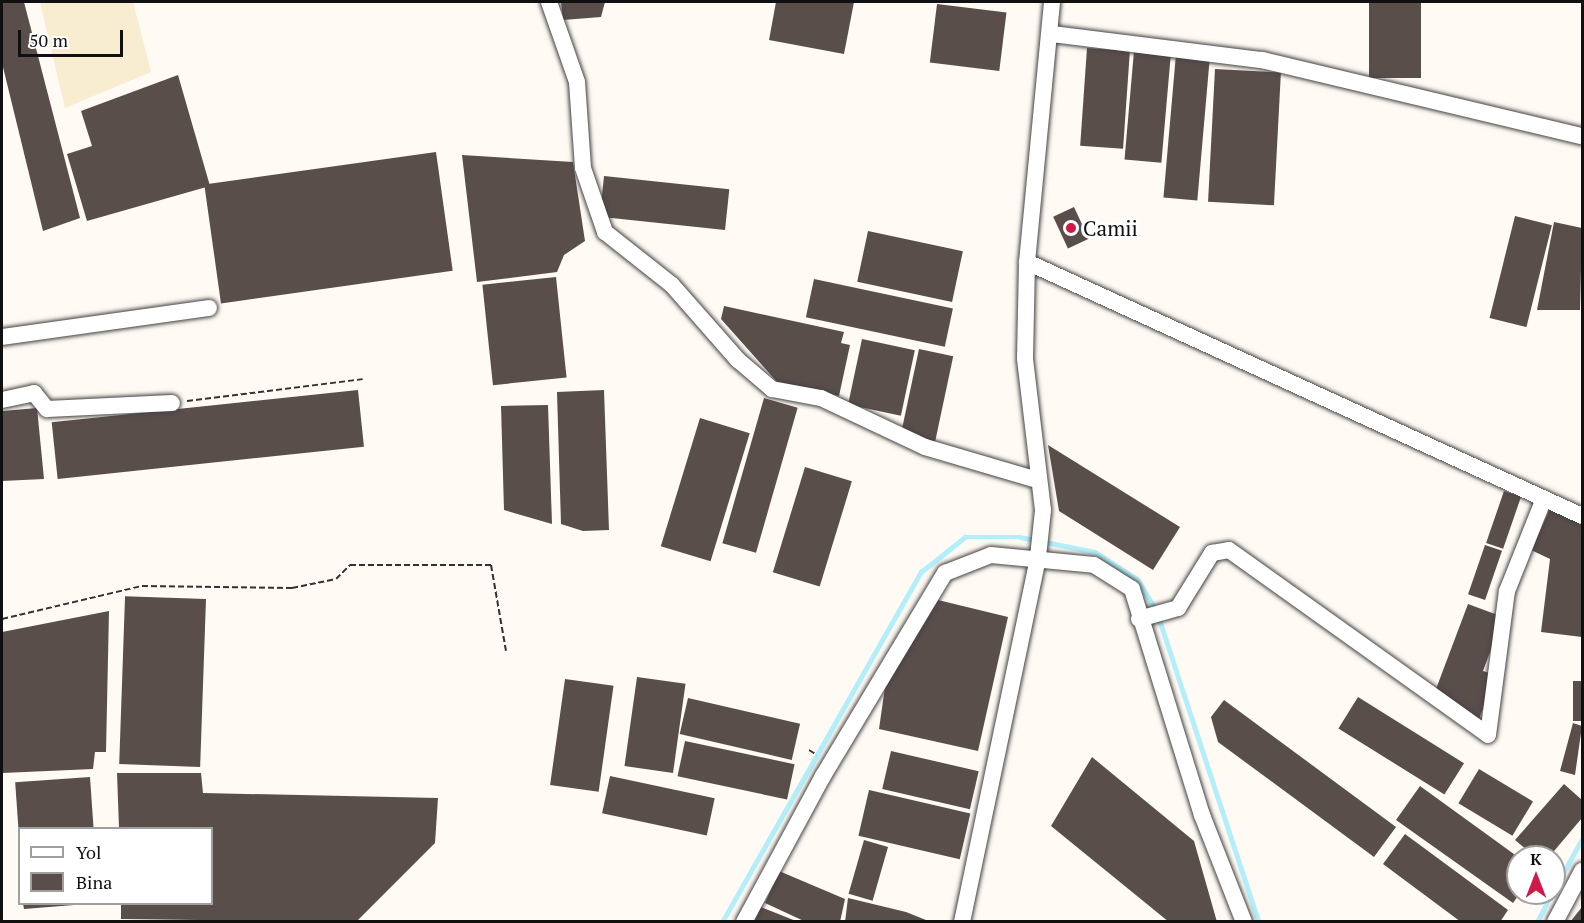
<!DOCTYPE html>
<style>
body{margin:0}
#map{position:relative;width:1584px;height:923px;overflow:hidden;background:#fffaf3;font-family:"PT Serif",serif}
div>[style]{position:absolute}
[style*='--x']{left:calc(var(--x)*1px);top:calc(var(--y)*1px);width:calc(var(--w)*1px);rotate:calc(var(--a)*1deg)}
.farmland>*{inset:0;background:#f8edd0}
.stream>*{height:4.5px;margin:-2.25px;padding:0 2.25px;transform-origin:2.25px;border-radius:2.25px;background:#b3effb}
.building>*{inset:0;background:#5a4e4b;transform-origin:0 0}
.path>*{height:2px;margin-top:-1px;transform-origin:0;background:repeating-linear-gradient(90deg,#323232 0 6px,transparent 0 9px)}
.roads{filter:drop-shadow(0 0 2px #434343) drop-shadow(0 0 2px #434343)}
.minor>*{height:16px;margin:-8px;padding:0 8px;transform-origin:8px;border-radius:8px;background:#fff}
.dots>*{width:16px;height:16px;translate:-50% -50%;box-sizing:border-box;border:3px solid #fff;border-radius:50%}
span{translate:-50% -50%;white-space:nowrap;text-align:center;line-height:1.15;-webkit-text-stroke:6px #fff;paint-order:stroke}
.poi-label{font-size:21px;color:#101010}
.left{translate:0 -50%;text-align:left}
.frame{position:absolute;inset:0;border:3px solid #101010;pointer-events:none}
.legend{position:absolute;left:18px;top:827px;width:195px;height:78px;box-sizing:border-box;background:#fff;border:2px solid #9f9f9f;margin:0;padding:8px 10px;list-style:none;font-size:18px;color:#101010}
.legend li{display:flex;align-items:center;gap:12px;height:30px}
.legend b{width:30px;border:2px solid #9f9f9f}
.north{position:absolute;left:1506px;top:845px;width:60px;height:60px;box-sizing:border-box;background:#fff;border:2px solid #9f9f9f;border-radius:50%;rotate:0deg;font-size:16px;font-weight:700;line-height:24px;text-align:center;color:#101010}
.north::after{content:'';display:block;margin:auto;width:21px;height:27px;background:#ce1a47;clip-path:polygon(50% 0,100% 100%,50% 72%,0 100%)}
.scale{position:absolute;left:18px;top:30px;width:105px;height:27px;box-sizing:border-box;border:3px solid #101010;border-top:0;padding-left:8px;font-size:18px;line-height:21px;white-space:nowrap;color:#101010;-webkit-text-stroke:4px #fff;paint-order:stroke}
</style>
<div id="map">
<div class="farmland">
<div style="clip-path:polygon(40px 2px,133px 2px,151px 72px,65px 108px)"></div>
</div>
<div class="stream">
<div style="--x:1554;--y:889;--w:57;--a:-60.8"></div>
<div style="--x:722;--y:922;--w:403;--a:-60.4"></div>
<div style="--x:921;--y:572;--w:56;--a:-38.5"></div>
<div style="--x:965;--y:537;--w:55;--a:0"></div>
<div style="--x:1020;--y:537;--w:76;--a:11.3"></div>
<div style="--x:1095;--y:552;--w:50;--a:32.7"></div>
<div style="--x:1137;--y:579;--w:36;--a:58"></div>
<div style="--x:1156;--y:609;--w:330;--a:71.8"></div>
<div style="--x:1537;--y:922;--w:33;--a:-63"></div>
</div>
<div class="building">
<div style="clip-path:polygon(2px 2px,24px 2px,80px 218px,43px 231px,2px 63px)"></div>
<div style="clip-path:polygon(561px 2px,605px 2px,601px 17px,563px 20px)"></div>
<div style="clip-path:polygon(776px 2px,854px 2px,844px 54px,769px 40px)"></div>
<div style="left:1369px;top:2px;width:52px;height:76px"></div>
<div style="left:937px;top:4px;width:70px;height:59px;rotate:7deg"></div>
<div style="left:1087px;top:48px;width:43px;height:98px;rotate:4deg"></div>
<div style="left:1134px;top:51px;width:37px;height:109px;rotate:5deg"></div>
<div style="left:1176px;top:54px;width:34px;height:144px;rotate:5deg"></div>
<div style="left:1215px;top:69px;width:66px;height:133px;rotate:3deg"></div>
<div style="clip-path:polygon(178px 75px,210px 186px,87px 221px,67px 154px,92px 146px,81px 111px)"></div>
<div style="left:436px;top:152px;width:120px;height:234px;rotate:82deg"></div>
<div style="clip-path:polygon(462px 155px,573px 162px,585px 241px,564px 255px,557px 272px,477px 282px)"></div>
<div style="left:604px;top:176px;width:126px;height:41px;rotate:6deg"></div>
<div style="left:1074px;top:207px;width:35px;height:23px;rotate:65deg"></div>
<div style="left:1515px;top:216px;width:38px;height:105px;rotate:14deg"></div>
<div style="clip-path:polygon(1554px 222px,1582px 228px,1580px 310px,1537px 310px)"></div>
<div style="left:868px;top:231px;width:97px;height:52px;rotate:12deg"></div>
<div style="left:556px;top:277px;width:101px;height:74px;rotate:84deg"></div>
<div style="left:814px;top:279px;width:142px;height:39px;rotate:12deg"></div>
<div style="clip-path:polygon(724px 306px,844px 332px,841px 343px,850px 345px,839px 396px,778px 383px,721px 319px)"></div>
<div style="left:862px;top:339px;width:54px;height:67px;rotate:12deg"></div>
<div style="left:919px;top:349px;width:35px;height:87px;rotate:12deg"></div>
<div style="left:358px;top:390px;width:57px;height:308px;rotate:84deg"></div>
<div style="clip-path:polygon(604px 390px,609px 530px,583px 531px,561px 524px,557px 392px)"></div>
<div style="left:764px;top:398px;width:35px;height:151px;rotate:16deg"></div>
<div style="clip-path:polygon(548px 405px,552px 524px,504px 510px,501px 406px)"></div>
<div style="clip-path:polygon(37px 408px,44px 479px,2px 481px,2px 411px)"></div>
<div style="left:700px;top:418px;width:52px;height:134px;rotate:17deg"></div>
<div style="clip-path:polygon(1048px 445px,1180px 527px,1153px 570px,1059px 511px)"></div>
<div style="left:805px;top:467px;width:49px;height:110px;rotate:17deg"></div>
<div style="left:1504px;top:491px;width:18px;height:55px;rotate:19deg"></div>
<div style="clip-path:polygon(1550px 509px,1582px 524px,1582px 637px,1541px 632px,1550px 559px,1531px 550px)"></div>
<div style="left:1485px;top:545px;width:18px;height:52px;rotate:19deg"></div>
<div style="left:206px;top:599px;width:168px;height:81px;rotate:92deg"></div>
<div style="clip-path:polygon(938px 600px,1008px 617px,978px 751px,879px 729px,886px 680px)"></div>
<div style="clip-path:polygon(1468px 604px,1503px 617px,1483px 671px,1496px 675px,1479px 719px,1436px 689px)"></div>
<div style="clip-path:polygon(109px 611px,106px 752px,95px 752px,93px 769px,2px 773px,2px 632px)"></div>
<div style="left:637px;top:677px;width:49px;height:90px;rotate:8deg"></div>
<div style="left:565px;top:679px;width:49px;height:107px;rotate:8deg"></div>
<div style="left:1573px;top:681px;width:9px;height:40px"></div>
<div style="left:1358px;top:697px;width:125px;height:37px;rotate:32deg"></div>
<div style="left:688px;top:698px;width:115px;height:37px;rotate:13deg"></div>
<div style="clip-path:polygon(1224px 700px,1396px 827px,1374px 857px,1218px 742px,1211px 717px)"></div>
<div style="clip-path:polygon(1573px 723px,1582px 726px,1575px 775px,1560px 771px)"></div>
<div style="left:685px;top:741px;width:112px;height:36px;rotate:12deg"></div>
<div style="left:891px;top:751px;width:90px;height:39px;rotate:13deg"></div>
<div style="clip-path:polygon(1092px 757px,1194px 841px,1217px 922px,1169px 922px,1051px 826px)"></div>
<div style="left:1479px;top:769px;width:63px;height:40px;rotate:31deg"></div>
<div style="clip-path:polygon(117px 773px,201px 773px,203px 793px,438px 798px,435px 843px,356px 922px,121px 919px,121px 904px,212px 904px,212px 828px,119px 828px)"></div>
<div style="left:610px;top:776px;width:107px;height:38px;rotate:12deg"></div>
<div style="left:90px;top:777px;width:51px;height:75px;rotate:86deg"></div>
<div style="clip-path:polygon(1564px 784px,1582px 800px,1582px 818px,1549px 857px,1535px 857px,1515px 840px)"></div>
<div style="clip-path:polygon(1420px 786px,1518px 857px,1520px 893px,1513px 903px,1396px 820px)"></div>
<div style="left:869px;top:790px;width:104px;height:47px;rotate:13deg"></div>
<div style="clip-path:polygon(1405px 834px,1508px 910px,1500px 922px,1461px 922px,1383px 864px)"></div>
<div style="left:864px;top:840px;width:25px;height:56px;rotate:16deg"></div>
<div style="clip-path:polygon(779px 871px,845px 899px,840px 922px,806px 922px,765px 903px)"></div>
<div style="clip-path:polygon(848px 898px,906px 912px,931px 922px,845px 922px)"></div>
<div style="clip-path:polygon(23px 904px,74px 904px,74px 905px,24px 909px)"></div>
<div style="clip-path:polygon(761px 907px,796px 921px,796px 922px,754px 922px)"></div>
<div style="clip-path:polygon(1582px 907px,1582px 922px,1570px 922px)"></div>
</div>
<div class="path">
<div style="--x:187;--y:401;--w:177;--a:-7.1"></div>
<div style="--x:2;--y:619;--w:144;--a:-13.3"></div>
<div style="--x:142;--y:586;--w:150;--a:0.8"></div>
<div style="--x:292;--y:588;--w:45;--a:-11.6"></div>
<div style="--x:336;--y:579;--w:20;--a:-45"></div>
<div style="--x:350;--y:565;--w:141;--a:0"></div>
<div style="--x:491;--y:565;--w:87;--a:80.1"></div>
<div style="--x:809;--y:750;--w:9;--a:32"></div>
<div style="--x:2;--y:820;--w:1;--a:90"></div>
</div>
<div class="roads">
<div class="minor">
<div style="--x:549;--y:2;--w:85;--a:70.7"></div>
<div style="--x:577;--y:82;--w:86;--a:86"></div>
<div style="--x:583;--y:168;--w:68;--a:71"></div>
<div style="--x:605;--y:232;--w:85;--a:38.3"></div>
<div style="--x:672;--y:285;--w:100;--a:48.7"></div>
<div style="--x:738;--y:360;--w:45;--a:40.5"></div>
<div style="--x:772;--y:389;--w:50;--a:10.4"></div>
<div style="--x:821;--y:398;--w:115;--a:25.2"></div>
<div style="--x:925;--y:447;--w:117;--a:16.4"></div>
<div style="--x:1052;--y:34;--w:212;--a:7.1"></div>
<div style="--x:1262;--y:60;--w:329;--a:13.4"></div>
<div style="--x:1027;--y:262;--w:610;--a:24.59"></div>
<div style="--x:2;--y:337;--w:209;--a:-8"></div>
<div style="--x:2;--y:400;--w:33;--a:-12"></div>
<div style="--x:34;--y:393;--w:21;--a:51"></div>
<div style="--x:47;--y:409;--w:125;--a:-2.7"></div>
<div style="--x:1139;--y:619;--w:41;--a:-15.8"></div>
<div style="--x:1178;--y:608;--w:65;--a:-58.3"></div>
<div style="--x:1212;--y:553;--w:17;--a:-10"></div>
<div style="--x:1229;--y:550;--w:318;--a:35.5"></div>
<div style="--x:1488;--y:735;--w:145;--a:-82.5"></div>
<div style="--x:1507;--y:591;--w:97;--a:-68.2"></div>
<div style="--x:744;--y:922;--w:166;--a:-61.6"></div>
<div style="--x:823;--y:776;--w:237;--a:-59"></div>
<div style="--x:945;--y:573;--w:49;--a:-21.4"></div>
<div style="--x:991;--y:555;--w:103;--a:5.5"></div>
<div style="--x:1094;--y:565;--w:45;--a:32.3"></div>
<div style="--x:1132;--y:589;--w:237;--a:72.8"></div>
<div style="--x:1202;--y:815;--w:115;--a:68.6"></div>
<div style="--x:962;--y:922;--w:373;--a:-78.2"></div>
<div style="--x:1038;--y:557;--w:47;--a:-83.9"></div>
<div style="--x:1043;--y:510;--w:153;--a:-96.8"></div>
<div style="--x:1025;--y:358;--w:96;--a:-88.8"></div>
<div style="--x:1027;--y:262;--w:261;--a:-84.5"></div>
<div style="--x:1555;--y:922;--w:58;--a:-62.1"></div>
</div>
</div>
<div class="dots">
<div style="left:1071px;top:228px;background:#ce1a47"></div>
</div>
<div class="poi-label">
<span class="left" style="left:1083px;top:228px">Camii</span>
</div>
<div class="frame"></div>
<ul class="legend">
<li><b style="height:8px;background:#fff"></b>Yol</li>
<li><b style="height:16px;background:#5a4e4b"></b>Bina</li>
</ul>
<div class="north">K</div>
<div class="scale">50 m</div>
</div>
